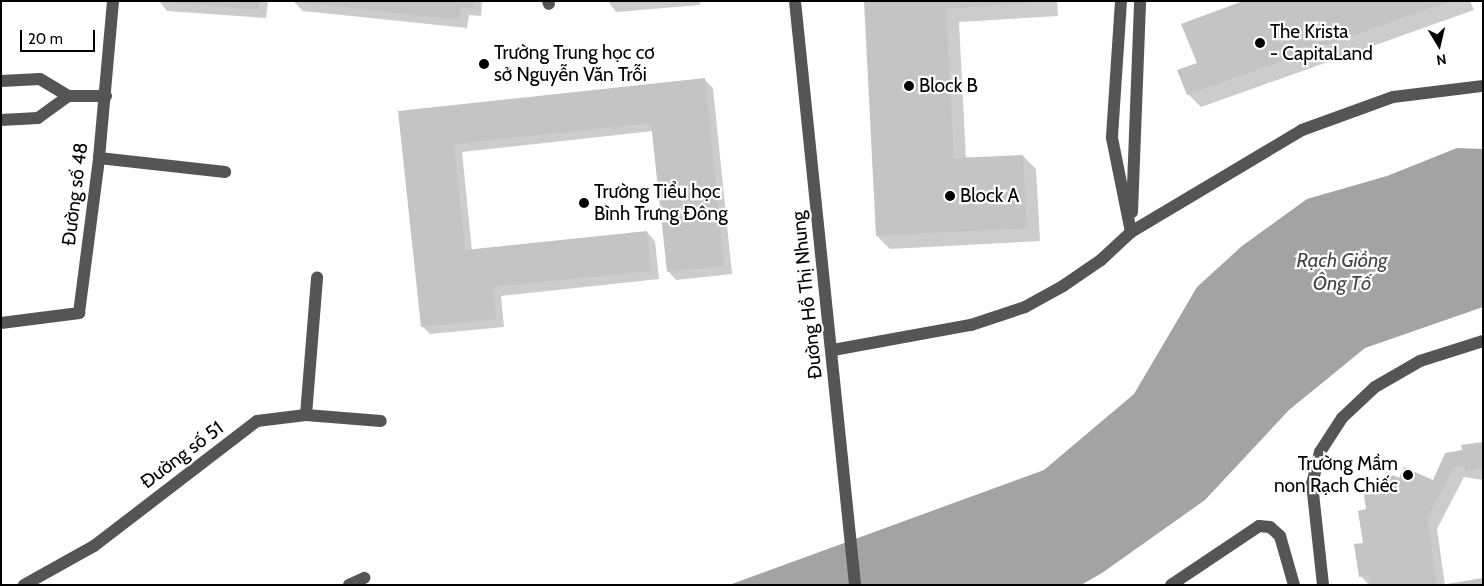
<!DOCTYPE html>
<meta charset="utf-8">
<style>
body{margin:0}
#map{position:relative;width:1484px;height:586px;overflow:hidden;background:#fff;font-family:Cabin,sans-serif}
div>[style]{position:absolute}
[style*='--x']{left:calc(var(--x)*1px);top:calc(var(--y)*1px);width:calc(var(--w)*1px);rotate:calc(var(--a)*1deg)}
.water>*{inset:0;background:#a3a3a3}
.shadow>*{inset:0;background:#0003}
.building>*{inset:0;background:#c4c4c4}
.minor>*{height:12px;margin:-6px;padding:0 6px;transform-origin:6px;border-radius:6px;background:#555}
.dots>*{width:14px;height:14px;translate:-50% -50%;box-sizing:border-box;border:2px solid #fff;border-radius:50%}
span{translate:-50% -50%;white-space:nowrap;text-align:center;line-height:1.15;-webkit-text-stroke:4.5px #fff;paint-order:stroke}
.poi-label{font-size:19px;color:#000}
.left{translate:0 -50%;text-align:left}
.right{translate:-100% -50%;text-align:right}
.street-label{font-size:19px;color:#000}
.water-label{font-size:20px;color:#444;font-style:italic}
.frame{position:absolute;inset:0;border:2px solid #000;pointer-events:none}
.north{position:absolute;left:1414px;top:20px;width:50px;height:50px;-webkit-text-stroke:4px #fff;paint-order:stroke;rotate:171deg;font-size:14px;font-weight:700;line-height:20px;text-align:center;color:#000}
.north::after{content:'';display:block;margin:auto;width:18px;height:22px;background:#000;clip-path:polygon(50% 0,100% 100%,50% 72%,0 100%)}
.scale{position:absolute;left:20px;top:30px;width:75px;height:22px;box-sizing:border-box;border:2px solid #000;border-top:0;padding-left:6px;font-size:15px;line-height:18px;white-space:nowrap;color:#000;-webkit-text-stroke:4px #fff;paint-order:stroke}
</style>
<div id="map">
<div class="water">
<div style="clip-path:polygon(1457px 148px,1483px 149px,1483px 307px,1365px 348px,1289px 410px,1205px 500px,1102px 573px,1081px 585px,729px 585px,1044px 470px,1134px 394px,1197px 287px,1242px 246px,1307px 199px,1387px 176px)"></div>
</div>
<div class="shadow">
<div style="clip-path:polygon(159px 1px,268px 1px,266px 18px,167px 11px)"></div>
<div style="clip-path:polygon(482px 1px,481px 16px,469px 15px,467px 28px,303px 11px,294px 2px)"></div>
<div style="clip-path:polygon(608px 1px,700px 1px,700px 5px,616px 12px)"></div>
<div style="clip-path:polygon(865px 1px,1057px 1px,1058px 16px,959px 22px,966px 159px,1023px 156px,1036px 169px,1040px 241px,890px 249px,877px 236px)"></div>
<div style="clip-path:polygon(1247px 1px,1470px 1px,1474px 10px,1201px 107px,1188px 94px,1198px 64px)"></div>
<div style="clip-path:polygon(704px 79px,713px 88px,732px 274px,676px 280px,668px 271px,653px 131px,462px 152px,472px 251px,647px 232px,655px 241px,659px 279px,501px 296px,504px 327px,430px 334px,422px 326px,399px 112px)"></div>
<div style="clip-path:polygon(1483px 443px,1483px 480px,1464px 477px,1437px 529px,1445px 585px,1369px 585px,1361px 576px,1368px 510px,1381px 486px,1399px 480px,1433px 482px,1464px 451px)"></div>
</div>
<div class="building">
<div style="clip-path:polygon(158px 1px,259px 1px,258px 10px)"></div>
<div style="clip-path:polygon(291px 1px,473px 1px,473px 8px,461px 7px,459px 20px)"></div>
<div style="clip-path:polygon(864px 1px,1045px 1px,946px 9px,954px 158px,1023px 155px,1027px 228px,876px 236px)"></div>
<div style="clip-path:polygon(1243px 1px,1447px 1px,1447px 2px,1187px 95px,1177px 70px,1197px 63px,1181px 24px)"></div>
<div style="clip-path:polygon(705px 78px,724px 266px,667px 272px,651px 123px,454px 144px,465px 250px,647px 231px,651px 271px,493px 287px,496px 319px,421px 327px,398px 111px)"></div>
<div style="clip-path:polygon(1483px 442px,1483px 468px,1465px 471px,1464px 465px,1454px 467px,1427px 518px,1437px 585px,1371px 585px,1369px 575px,1359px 577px,1354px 544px,1363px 543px,1358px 511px,1366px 509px,1363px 488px,1380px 485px,1386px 472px,1399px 478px,1404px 467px,1433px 480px,1445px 453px,1462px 450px,1461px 445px)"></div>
<div style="clip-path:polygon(1483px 578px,1483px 585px,1447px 585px,1447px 584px)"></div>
</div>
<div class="minor">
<div style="--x:548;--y:1;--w:3;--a:72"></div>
<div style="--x:795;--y:1;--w:587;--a:84.13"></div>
<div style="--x:1121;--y:1;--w:137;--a:93.8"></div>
<div style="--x:1112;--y:138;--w:96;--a:78.6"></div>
<div style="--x:1;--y:81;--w:39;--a:-3"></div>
<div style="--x:40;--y:79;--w:33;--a:31"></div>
<div style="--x:68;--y:96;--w:38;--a:0"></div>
<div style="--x:1;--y:120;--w:37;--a:-3"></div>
<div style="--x:38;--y:118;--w:37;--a:-36"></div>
<div style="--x:99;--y:158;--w:127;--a:6.3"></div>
<div style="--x:1132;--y:212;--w:211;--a:-87.8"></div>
<div style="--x:1;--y:323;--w:79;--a:-7.3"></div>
<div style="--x:79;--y:313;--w:156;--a:-82.6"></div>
<div style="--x:99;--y:158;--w:158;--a:-84.9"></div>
<div style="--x:833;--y:350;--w:140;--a:-10.3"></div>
<div style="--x:971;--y:325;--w:57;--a:-18.4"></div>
<div style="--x:1025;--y:307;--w:43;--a:-28.9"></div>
<div style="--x:1063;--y:286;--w:46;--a:-34.4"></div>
<div style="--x:1101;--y:260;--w:41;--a:-43"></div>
<div style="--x:1131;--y:232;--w:199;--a:-30.8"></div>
<div style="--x:1302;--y:130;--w:97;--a:-19.9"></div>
<div style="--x:1393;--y:97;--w:91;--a:-7"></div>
<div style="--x:306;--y:415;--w:138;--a:-85.4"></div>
<div style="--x:24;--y:585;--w:80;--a:-29.1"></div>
<div style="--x:94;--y:546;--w:205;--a:-37.5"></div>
<div style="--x:257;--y:421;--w:49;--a:-7"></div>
<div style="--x:306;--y:415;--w:75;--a:4.6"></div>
<div style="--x:349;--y:585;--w:17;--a:-25"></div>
<div style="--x:1171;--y:585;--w:106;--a:-33.8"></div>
<div style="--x:1259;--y:526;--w:11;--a:5"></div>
<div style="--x:1270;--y:527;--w:13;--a:42"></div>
<div style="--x:1280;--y:536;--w:51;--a:74.1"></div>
<div style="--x:1323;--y:585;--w:102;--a:-96.2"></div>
<div style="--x:1312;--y:484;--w:33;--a:-76"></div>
<div style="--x:1320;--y:452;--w:40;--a:-57.1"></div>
<div style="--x:1342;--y:418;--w:45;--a:-43.2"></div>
<div style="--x:1375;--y:387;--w:52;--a:-30"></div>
<div style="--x:1420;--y:361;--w:66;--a:-17.6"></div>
</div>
<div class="dots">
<div style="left:1260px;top:43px;background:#000"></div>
<div style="left:484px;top:64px;background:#000"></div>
<div style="left:909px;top:86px;background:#000"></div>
<div style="left:950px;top:196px;background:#000"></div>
<div style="left:584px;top:203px;background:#000"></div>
<div style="left:1408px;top:475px;background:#000"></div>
</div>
<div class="poi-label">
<span class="left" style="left:1270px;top:43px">The Krista<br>- CapitaLand</span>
<span class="left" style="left:494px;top:64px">Trường Trung học cơ<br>sở Nguyễn Văn Trỗi</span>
<span class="left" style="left:919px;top:86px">Block B</span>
<span class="left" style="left:594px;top:203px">Trường Tiểu học<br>Bình Trưng Đông</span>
<span class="left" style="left:960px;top:196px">Block A</span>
<span class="right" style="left:1398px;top:475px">Trường Mầm<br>non Rạch Chiếc</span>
</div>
<div class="street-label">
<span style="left:75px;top:194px;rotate:-83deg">Đường số 48</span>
<span style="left:807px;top:295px;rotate:-96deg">Đường Hồ Thị Nhung</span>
<span style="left:182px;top:455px;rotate:-37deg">Đường số 51</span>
</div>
<div class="water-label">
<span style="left:1342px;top:272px">Rạch Giồng<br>Ông Tố</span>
</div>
<div class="frame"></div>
<div class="north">N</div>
<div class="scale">20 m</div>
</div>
